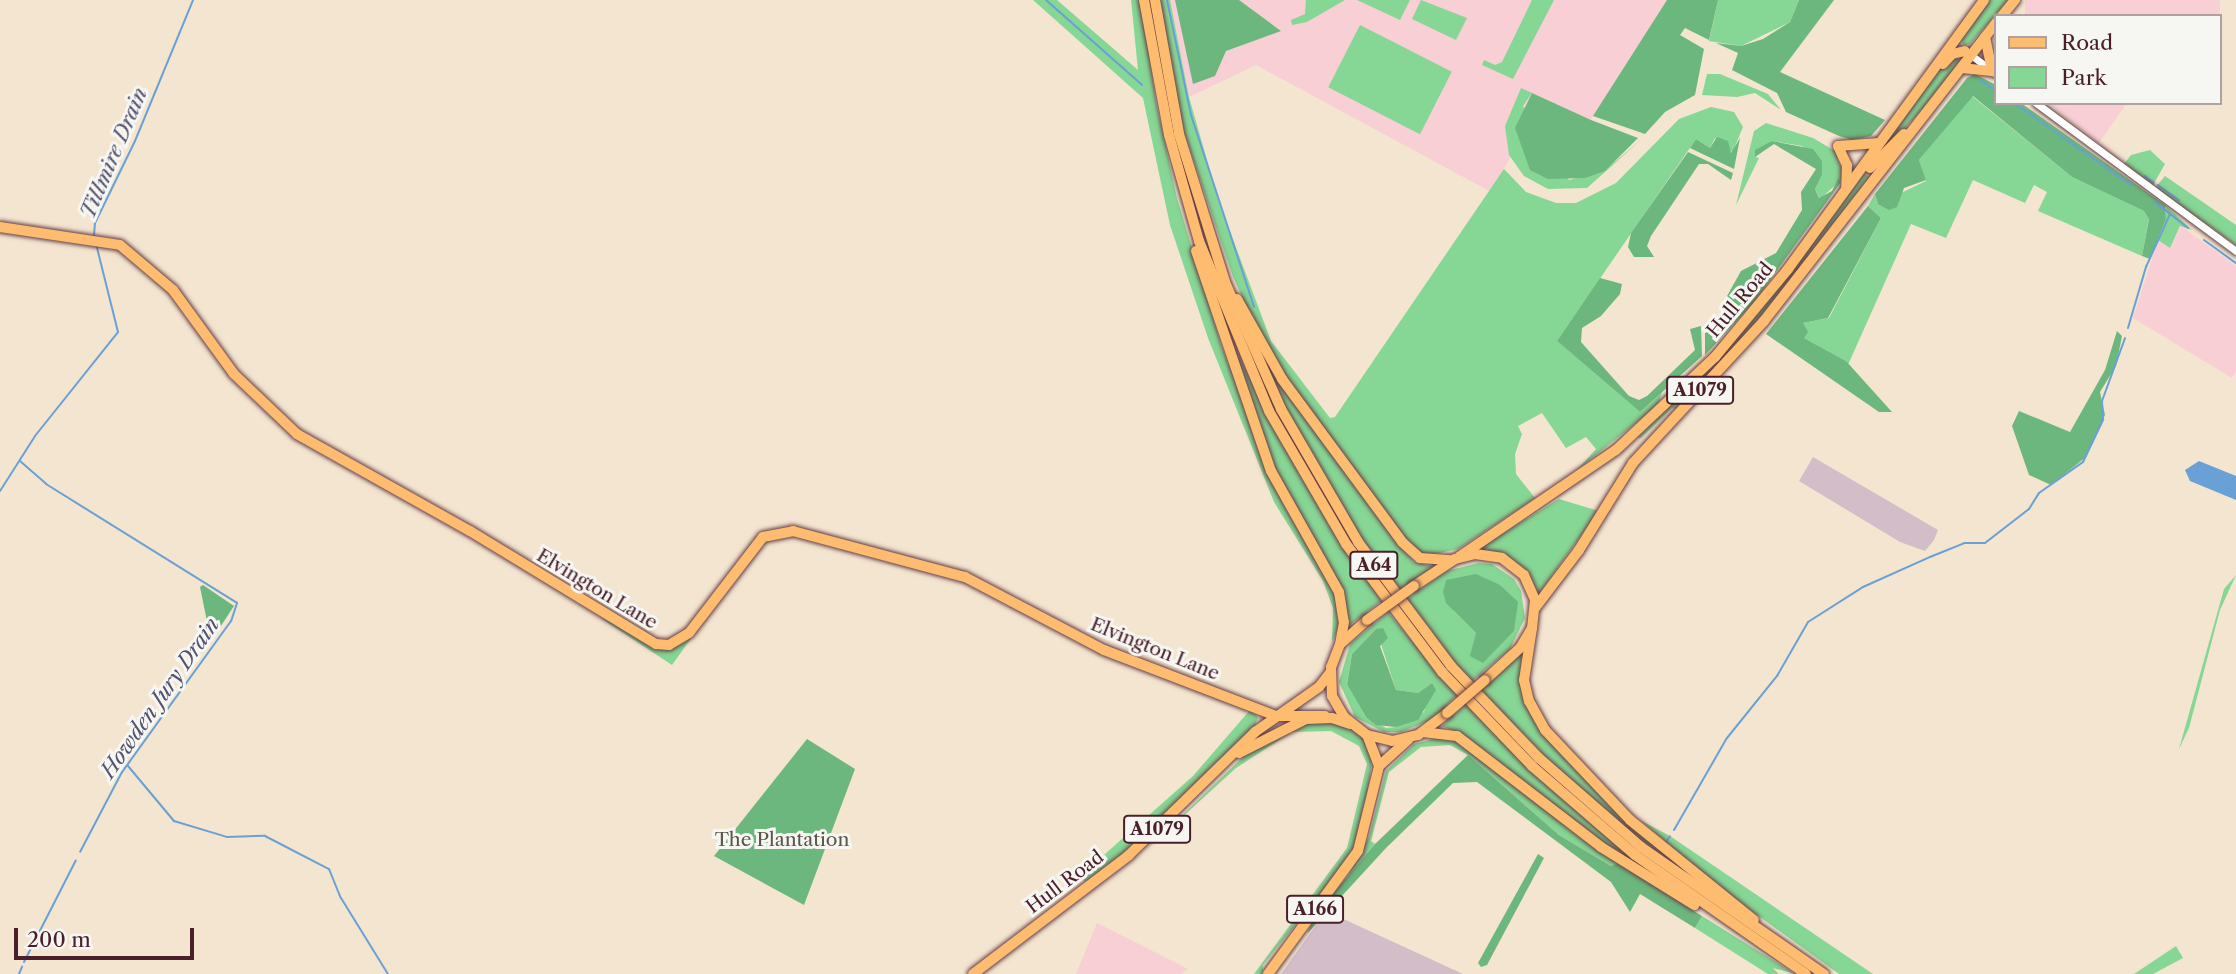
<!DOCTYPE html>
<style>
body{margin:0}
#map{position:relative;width:2236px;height:974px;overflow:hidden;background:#f4e5d0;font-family:"Libre Caslon Text",serif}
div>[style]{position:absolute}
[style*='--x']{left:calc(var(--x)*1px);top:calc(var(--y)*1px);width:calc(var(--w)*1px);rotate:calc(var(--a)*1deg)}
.built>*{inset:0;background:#f7cfd4;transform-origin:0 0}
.industrial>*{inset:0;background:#d2bdc8}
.green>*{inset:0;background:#86d695;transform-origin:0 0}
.forest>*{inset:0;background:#6cb77e}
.water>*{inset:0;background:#69a1d7}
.stream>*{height:2px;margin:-1px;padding:0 1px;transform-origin:1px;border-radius:1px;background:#69a1d7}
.roads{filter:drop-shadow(0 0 2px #643d44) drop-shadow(0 0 2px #643d44)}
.minor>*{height:7px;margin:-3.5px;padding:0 3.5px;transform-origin:3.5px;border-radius:3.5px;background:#fff}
.major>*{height:10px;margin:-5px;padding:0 5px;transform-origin:5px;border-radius:5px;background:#fdbc6f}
.highway>*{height:10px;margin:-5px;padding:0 5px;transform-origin:5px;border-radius:5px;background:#fdbc6f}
.bridges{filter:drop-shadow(0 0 2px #643d44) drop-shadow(0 0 2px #643d44)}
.highway-bridge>*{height:10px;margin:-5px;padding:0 5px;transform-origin:5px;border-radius:5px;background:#fdbc6f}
span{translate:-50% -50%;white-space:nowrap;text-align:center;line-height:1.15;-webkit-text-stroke:6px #f6f6f2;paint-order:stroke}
.shield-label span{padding:2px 5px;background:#f6f6f2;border:2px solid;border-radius:5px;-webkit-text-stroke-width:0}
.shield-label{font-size:18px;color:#4a1f2b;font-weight:700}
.street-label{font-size:19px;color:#4a1f2b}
.park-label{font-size:19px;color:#5c564b}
.water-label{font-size:21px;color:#565370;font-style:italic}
.legend{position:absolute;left:1994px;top:14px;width:228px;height:91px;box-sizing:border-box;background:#f6f6f2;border:2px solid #b1a0a2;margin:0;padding:9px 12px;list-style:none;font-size:21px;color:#4a1f2b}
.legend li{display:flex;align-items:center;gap:14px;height:35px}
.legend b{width:35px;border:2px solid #b1a0a2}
.scale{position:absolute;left:14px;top:928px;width:180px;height:32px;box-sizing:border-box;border:4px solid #4a1f2b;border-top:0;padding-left:9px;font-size:21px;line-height:24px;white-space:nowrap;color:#4a1f2b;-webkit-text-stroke:5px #f6f6f2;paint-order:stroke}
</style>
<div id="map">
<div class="built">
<div style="clip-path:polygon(1170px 0,1667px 0,1591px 120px,1531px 94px,1510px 158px,1491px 192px,1256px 65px,1189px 97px)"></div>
<div style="left:2025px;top:0;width:195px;height:20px"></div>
<div style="clip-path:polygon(2048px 103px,2127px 103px,2099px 143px)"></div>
<div style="clip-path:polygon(2181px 226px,2236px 266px,2236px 371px,2232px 378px,2133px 318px,2158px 240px,2170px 248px)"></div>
<div style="clip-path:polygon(1097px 923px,1131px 940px,1188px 969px,1181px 974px,1076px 974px)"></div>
</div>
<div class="industrial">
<div style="clip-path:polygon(1813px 457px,1938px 530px,1934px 540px,1925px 551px,1900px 542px,1799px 481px)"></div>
<div style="clip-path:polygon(1326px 911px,1463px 974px,1281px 974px)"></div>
</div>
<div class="green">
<div style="clip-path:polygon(1033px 0,1057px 0,1138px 70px,1131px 0,1141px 0,1156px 102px,1177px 198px,1221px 345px,1283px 504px,1336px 595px,1340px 624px,1332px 642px,1333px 608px,1323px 581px,1274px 502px,1208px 338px,1170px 225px,1143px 98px)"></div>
<div style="clip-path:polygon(1160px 0,1170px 0,1189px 97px,1219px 202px,1271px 341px,1330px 418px,1335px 417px,1504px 169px,1526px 192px,1556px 203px,1576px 203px,1616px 183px,1679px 119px,1711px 107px,1734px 112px,1743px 127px,1733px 151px,1729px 152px,1715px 138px,1710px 148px,1696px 139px,1557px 341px,1640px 412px,1662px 392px,1658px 405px,1577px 470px,1596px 449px,1586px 437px,1566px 448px,1542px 413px,1518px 426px,1522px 434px,1515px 454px,1516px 474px,1535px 498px,1458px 549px,1426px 556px,1412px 547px,1382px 514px,1300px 399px,1255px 325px,1233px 277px,1183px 129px)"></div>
<div style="clip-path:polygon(1306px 0,1345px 0,1307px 22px,1292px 25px,1291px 20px,1305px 14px)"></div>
<div style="clip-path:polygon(1357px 0,1410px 0,1400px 20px)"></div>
<div style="clip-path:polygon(1421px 0,1467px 18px,1456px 40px,1412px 19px)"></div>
<div style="clip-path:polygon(1532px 0,1554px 0,1513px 79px,1482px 65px,1484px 60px,1495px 65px,1502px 62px)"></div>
<div style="clip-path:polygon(1718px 0,1799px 0,1790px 22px,1741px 46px,1709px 41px)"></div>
<div style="clip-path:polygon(1988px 0,2008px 0,1970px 44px,1964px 45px,1960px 39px)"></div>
<div style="left:1360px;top:25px;width:103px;height:70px;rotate:27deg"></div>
<div style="clip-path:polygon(1950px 56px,1956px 56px,1960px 63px,1942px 88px,1891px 143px,1880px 146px)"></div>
<div style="clip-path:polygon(1707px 74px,1720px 74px,1768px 94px,1781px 110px,1755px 93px,1737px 97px,1702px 95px)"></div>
<div style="clip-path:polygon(1521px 88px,1532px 93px,1523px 106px,1569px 180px,1604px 171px,1642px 139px,1587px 188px,1548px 189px,1524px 176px,1509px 155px,1505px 126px)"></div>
<div style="clip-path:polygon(1972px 96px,2072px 177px,2144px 211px,2149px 218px,2142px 256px,2038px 211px,2047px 192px,2034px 185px,2025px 203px,1973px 180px,1946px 238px,1911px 224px,1847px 367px,1846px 361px,1804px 338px,1803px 323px,1829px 318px,1881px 218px,1868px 206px,1875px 194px,1878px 204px,1926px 181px,1919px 160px)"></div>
<div style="clip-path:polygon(1766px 123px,1813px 138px,1835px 151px,1844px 177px,1820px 199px,1815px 189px,1822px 175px,1822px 161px,1802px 146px,1772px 141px,1755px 157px,1759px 158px,1736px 205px,1754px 131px)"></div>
<div style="clip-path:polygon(2150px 150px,2165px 164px,2153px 185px,2124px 164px,2131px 155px)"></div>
<div style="clip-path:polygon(1863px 173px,1870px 178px,1770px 307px,1676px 409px,1672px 408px,1641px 438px,1637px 438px,1743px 332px)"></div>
<div style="clip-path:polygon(2165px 176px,2236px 225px,2236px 245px,2155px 188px)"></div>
<div style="clip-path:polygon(2165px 205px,2192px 230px,2180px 226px,2170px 248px,2158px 240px,2166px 219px)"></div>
<div style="clip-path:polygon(1250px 330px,1393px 538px,1414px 562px,1434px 567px,1411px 585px,1397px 590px,1342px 510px,1272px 383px)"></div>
<div style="clip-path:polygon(1229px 338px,1305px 484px,1381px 601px,1347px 627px,1343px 592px,1276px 475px)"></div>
<div style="clip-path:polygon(1559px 499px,1599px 511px,1537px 596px,1523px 570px,1479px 548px)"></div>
<div style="clip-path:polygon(evenodd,1478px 563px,1492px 564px,1514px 579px,1521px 591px,1525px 618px,1510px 649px,1471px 682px,1404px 601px,1447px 571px,1478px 563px,1453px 610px,1514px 631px,1476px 645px,1476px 633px,1453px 610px)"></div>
<div style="clip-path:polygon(2236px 575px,2220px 610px,2189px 728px,2179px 749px,2224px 589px)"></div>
<div style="clip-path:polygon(evenodd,1388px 612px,1457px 695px,1433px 719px,1401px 732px,1384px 732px,1355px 717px,1339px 682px,1350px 644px,1388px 612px,1376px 629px,1396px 690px,1418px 693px,1432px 683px,1424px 712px,1396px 727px,1386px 728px,1366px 717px,1347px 683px,1352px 654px,1376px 629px)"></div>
<div style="clip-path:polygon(599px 617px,671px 647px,695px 633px,672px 665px)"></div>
<div style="clip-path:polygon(1521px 654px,1523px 692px,1537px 725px,1656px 847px,1656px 853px,1548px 762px,1480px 692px)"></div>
<div style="clip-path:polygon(1466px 704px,1540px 779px,1652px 873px,1618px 854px,1463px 735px,1442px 726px)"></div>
<div style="clip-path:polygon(1250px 710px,1258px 717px,1255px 725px,1148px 833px,1087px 882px,1078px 878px,1193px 776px)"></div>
<div style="clip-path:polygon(1319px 720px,1344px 725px,1366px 740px,1372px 759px,1366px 807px,1353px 854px,1263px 965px,1263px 974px,1254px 974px,1347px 848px,1367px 764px,1359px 746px,1331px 731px,1292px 732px,1236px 768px,1159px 838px,1250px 750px,1292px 726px)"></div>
<div style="clip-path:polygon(1441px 737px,1451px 737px,1617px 863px,1611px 866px,1559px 835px,1468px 755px,1450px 745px,1421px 747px,1389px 772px,1371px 841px,1375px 844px,1348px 876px,1369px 837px,1386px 771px,1414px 744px)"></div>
<div style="clip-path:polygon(1640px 820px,1670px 836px,1873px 974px,1839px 974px,1732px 897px)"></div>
<div style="clip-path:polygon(1702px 916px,1795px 974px,1773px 968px,1779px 974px,1768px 974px,1695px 928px)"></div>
<div style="clip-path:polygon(2176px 946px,2183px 958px,2153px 974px,2134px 974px)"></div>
</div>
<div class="forest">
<div style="clip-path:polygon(1175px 0,1239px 0,1281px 31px,1226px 51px,1215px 76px,1193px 84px)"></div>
<div style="clip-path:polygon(1667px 0,1718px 0,1709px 40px,1685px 28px,1680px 35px,1704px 49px,1695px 95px,1665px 112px,1645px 134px,1593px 116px)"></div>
<div style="clip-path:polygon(1799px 0,1834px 0,1780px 72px,1885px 120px,1871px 136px,1852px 140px,1839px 136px,1786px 112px,1777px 93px,1732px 70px,1738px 53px,1716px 43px,1741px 46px,1763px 39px,1790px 22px)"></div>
<div style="clip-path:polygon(1975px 74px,1996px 85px,1996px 103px,2021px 103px,2165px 205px,2166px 219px,2150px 259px,2142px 256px,2149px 219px,2144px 211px,2072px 177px,1973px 96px,1919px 160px,1926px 180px,1904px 188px,1897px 207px,1889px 210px,1878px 204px,1875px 194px,1967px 78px)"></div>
<div style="clip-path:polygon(1532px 93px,1591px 120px,1638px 138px,1605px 171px,1585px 178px,1548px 179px,1530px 170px,1515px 128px)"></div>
<div style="clip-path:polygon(1717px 137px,1728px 141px,1731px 153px,1740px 138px,1734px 169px,1690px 148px,1696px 139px,1710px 148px)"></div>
<div style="clip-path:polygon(1772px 141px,1813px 149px,1822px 161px,1822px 175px,1815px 189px,1819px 198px,1832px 191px,1838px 178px,1841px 182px,1754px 302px,1705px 355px,1705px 330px,1714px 331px,1727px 316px,1722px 305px,1741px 271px,1776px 253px,1802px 210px,1801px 192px,1816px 169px,1774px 144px,1755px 157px,1755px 150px)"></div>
<div style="clip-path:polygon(1688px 152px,1733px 173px,1731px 180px,1708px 164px,1699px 164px,1651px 236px,1647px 246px,1654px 257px,1634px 257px,1628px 247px,1631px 233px)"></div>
<div style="clip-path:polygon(1868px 206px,1881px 218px,1828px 318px,1803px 323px,1808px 332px,1804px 338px,1846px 361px,1892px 412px,1879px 412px,1766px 334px)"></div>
<div style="clip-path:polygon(1600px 278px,1622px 284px,1620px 294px,1601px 316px,1582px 328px,1581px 342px,1629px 396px,1639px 400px,1647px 396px,1695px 350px,1690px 329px,1701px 326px,1702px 356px,1640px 412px,1557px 341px)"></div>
<div style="clip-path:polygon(2117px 331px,2122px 336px,2116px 366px,2100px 392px,2105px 415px,2086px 457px,2051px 485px,2029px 475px,2012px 426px,2019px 411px,2070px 432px,2105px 370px)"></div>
<div style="clip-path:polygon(1476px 574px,1500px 585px,1518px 602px,1514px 631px,1483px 663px,1470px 656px,1476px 633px,1446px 603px,1443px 592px,1446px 580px)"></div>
<div style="clip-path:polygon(203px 585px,234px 606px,211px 641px,200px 587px)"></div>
<div style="clip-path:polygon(1383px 628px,1388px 638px,1380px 646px,1396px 690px,1418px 693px,1432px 683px,1436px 690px,1418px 720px,1396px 727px,1376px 725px,1366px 717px,1347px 684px,1352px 654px,1376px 629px)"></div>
<div style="clip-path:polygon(807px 739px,855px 769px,804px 905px,714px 856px)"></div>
<div style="clip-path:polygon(1468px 755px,1559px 835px,1611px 866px,1617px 863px,1702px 916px,1695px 928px,1640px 894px,1630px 912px,1611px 882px,1477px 782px,1453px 783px,1386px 848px,1307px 934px,1316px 914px,1375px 844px)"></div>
<div style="clip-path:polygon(1538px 854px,1544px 858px,1487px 965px,1481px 967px,1478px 963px)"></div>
</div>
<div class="water">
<div style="clip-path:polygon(2199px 461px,2236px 476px,2236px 500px,2190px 481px,2185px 470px)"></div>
</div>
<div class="stream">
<div style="--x:1046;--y:0;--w:128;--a:41.5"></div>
<div style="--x:1167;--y:0;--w:117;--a:78.2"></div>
<div style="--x:1191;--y:115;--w:202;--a:71.8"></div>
<div style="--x:1980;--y:80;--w:19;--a:35"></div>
<div style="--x:2014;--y:103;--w:144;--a:35.1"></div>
<div style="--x:2145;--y:176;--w:11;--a:38"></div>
<div style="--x:2158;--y:185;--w:26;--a:36"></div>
<div style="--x:2155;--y:202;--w:42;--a:38.2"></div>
<div style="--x:94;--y:236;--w:13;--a:-86"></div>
<div style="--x:95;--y:223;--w:91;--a:-64"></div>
<div style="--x:135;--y:141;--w:152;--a:-67.6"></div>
<div style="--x:2204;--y:240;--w:39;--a:36"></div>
<div style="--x:2128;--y:328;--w:64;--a:-73.6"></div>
<div style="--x:2146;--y:267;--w:58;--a:-65.6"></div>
<div style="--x:20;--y:461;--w:35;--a:41"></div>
<div style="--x:46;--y:484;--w:225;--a:31.9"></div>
<div style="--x:237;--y:603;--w:19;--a:108"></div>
<div style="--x:231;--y:621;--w:186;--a:125.8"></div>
<div style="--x:122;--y:772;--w:90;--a:117.7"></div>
<div style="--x:0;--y:491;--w:65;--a:-57.5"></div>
<div style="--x:35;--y:436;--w:133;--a:-51.4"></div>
<div style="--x:118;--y:332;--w:91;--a:-104"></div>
<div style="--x:128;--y:766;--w:72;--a:50.1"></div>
<div style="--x:174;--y:821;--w:55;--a:16.8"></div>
<div style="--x:227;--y:837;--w:38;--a:-2"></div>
<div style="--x:265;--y:836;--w:72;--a:27.3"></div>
<div style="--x:329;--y:869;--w:31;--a:68"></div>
<div style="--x:341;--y:898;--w:89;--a:58.3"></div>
<div style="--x:1674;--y:830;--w:106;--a:-60.1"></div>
<div style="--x:1727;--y:738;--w:80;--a:-51.1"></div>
<div style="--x:1777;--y:676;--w:62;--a:-60.1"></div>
<div style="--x:1808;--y:622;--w:65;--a:-32.5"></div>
<div style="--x:1863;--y:587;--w:73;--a:-24.1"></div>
<div style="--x:1930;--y:557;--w:37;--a:-22"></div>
<div style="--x:1964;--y:543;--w:21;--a:0"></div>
<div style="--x:1985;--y:543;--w:56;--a:-37.7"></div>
<div style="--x:2029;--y:509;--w:19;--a:-58"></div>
<div style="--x:2039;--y:493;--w:54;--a:-35.2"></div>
<div style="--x:2083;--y:462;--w:47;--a:-64.5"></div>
<div style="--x:2103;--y:420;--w:19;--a:-93"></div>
<div style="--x:2102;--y:401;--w:67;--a:-69.9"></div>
<div style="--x:1666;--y:842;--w:7;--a:-56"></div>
<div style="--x:24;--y:962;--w:114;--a:-63"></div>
<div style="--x:19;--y:974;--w:8;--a:-67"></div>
</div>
<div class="roads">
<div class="minor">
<div style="--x:1971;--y:55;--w:31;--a:37"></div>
<div style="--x:2036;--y:103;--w:249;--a:36.5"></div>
</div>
<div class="major">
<div style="--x:2002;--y:16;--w:21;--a:-51"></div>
<div style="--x:1985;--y:37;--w:35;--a:78"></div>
<div style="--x:1943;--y:64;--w:13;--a:-48"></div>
<div style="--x:1952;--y:54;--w:13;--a:-13"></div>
<div style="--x:1962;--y:68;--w:30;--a:6"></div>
<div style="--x:1838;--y:146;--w:21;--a:65"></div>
<div style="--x:1847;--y:165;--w:23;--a:92"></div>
<div style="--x:1838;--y:146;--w:41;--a:-4.2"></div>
<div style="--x:1870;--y:168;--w:48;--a:-45"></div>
<div style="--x:0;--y:227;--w:121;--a:8.5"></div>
<div style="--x:120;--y:245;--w:70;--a:40.3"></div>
<div style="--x:173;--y:290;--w:104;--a:54"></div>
<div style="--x:234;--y:374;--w:87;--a:43.6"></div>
<div style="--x:297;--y:434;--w:198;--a:29.3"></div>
<div style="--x:470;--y:531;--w:218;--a:31.3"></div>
<div style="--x:656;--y:644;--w:13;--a:4"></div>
<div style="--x:669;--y:645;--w:23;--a:-31"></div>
<div style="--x:689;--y:633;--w:121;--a:-52.4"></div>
<div style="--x:763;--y:537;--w:31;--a:-11"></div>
<div style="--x:793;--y:531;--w:178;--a:15"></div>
<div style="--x:965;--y:577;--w:157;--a:27.7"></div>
<div style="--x:1104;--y:650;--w:184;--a:21"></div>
<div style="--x:1276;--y:716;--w:49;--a:0"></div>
<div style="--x:1459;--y:557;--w:190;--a:-34.3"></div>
<div style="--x:1616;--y:450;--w:136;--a:-43.2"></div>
<div style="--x:1715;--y:357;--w:114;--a:-50.3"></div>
<div style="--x:1788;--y:269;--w:333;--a:-53.9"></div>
<div style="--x:1535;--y:608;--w:73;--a:-52.8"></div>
<div style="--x:1579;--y:550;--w:102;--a:-58.2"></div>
<div style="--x:1633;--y:463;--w:193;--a:-47.3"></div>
<div style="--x:1764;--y:321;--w:378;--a:-52.1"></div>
</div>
<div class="highway">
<div style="--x:1144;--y:0;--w:137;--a:79.5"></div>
<div style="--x:1169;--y:135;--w:110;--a:74.2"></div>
<div style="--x:1199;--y:241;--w:184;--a:67.6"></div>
<div style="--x:1269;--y:411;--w:154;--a:59.9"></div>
<div style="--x:1346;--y:544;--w:160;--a:53.1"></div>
<div style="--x:1442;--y:672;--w:130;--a:46.2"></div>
<div style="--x:1532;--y:766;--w:136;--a:40.8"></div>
<div style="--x:1635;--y:855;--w:208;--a:34.8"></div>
<div style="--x:1155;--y:0;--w:136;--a:79.8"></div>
<div style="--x:1179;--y:134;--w:155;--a:72.7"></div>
<div style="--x:1225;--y:282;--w:139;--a:66.2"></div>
<div style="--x:1281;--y:409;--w:154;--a:59.9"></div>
<div style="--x:1358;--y:542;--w:155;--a:53.1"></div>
<div style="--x:1451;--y:666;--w:127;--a:46.3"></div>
<div style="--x:1539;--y:758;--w:135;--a:41.1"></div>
<div style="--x:1641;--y:847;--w:223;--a:34.8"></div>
<div style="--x:1196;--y:251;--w:232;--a:71.2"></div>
<div style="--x:1271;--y:471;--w:139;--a:60.7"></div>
<div style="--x:1339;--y:592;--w:30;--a:81"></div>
<div style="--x:1344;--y:622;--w:22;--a:100"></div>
<div style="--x:1237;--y:299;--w:92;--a:60.6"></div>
<div style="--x:1282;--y:379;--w:202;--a:53.6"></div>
<div style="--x:1402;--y:542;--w:24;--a:42"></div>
<div style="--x:1420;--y:558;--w:31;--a:4"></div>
<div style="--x:1414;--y:586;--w:49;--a:-33.4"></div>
<div style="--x:1455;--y:559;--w:21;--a:-14"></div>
<div style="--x:1475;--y:554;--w:27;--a:8"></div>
<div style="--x:1502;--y:558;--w:28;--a:38"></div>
<div style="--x:1524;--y:575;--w:27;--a:66"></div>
<div style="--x:1535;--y:600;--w:28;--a:96"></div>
<div style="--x:1532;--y:628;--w:23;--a:121"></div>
<div style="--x:1520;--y:648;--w:47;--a:137.6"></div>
<div style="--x:1367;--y:620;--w:36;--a:138"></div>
<div style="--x:1340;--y:644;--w:25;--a:111"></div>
<div style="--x:1331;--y:667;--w:29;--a:88"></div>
<div style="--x:1332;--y:696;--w:24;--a:60"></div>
<div style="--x:1344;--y:717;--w:29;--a:38"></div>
<div style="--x:1367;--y:735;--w:26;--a:13"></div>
<div style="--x:1392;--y:741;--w:27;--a:-13"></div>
<div style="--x:1418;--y:735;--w:36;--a:-37"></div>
<div style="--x:1532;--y:628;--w:53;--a:98.7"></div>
<div style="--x:1524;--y:680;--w:22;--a:77"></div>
<div style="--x:1529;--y:701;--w:33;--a:61"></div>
<div style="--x:1545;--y:730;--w:124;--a:46.6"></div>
<div style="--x:1630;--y:820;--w:159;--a:38.9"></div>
<div style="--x:1423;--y:732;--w:34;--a:7"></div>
<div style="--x:1457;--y:736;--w:182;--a:37.6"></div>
<div style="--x:1601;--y:847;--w:110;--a:31.9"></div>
<div style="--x:1239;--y:753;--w:75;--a:-26.9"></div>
<div style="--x:1306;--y:719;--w:26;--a:-2"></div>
<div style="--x:1332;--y:718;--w:19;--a:18"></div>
<div style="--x:1379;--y:766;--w:39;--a:-42"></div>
<div style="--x:973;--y:974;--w:196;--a:-37.3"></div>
<div style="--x:1129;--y:855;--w:176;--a:-44.3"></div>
<div style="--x:1255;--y:732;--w:78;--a:-35.1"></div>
<div style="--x:1319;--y:687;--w:18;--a:-52"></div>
<div style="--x:1268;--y:974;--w:152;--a:-53.8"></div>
<div style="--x:1358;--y:851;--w:88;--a:-76.1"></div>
<div style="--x:1379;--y:766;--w:33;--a:-111"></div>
</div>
</div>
<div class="bridges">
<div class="highway-bridge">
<div style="--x:1367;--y:620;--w:58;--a:-35.9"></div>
<div style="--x:1447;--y:713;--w:50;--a:-41"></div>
</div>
</div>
<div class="shield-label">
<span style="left:1700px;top:390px">A1079</span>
<span style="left:1374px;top:565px">A64</span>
<span style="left:1157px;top:829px">A1079</span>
<span style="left:1315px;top:909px">A166</span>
</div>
<div class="street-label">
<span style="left:1740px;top:300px;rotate:-50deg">Hull Road</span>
<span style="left:597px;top:589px;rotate:31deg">Elvington Lane</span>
<span style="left:1155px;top:649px;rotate:22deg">Elvington Lane</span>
<span style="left:1065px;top:882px;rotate:-37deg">Hull Road</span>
</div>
<div class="park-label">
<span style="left:782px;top:840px">The Plantation</span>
</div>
<div class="water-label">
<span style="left:114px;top:153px;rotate:-67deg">Tillmire Drain</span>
<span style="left:160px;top:698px;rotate:-55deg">Howden Jury Drain</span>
</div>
<ul class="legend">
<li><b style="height:9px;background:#fdbc6f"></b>Road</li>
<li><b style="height:19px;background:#86d695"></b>Park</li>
</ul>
<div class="scale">200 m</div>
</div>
